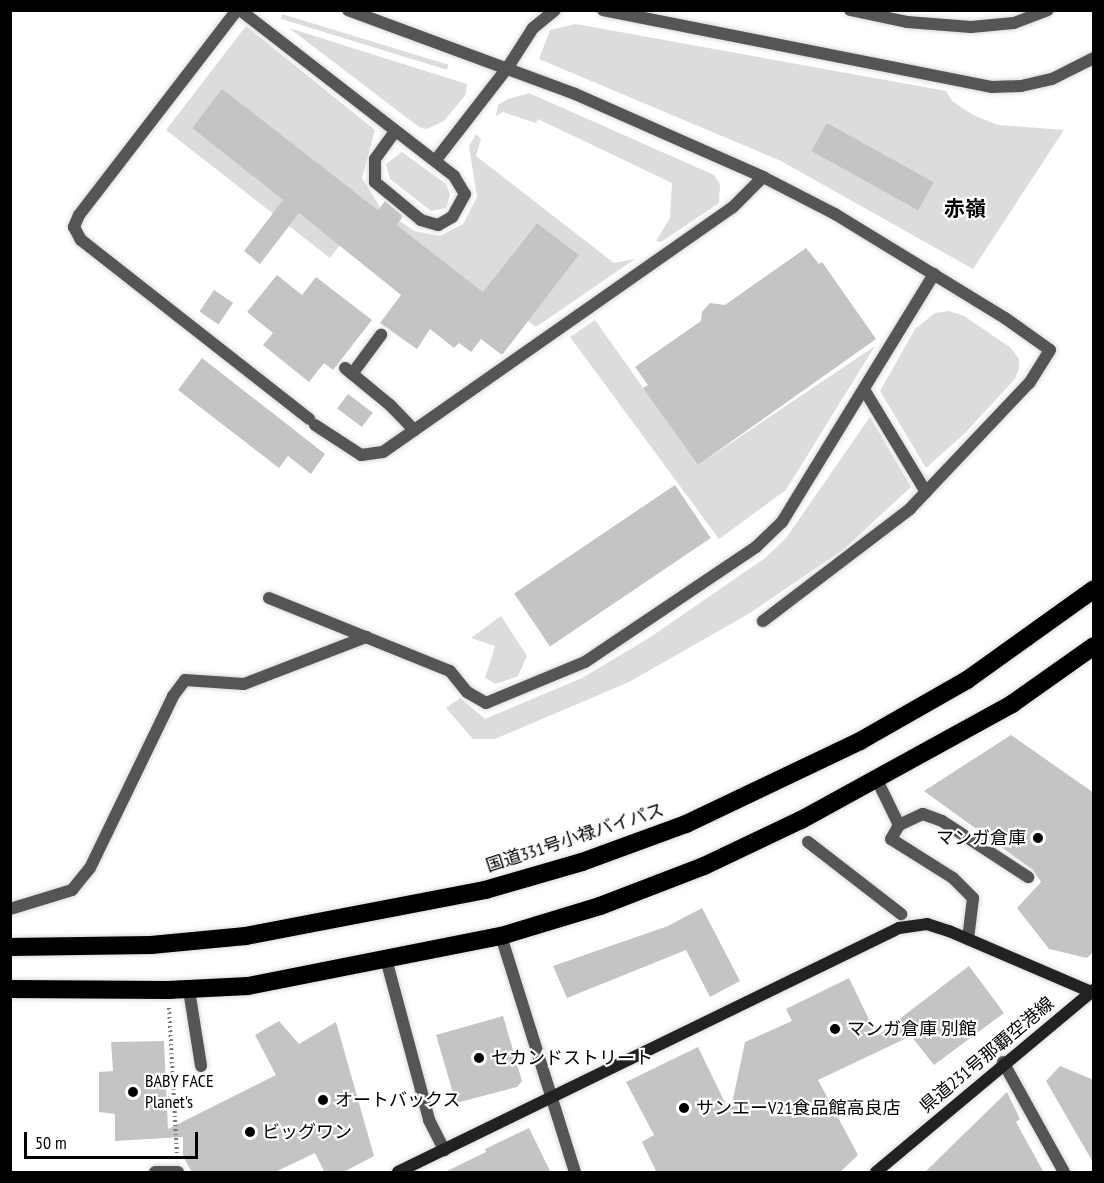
<!DOCTYPE html>
<meta charset="utf-8">
<style>
body{margin:0}
#map{position:relative;width:1104px;height:1183px;overflow:hidden;background:#fff;font-family:"PT Sans Narrow","Noto Sans JP",sans-serif}
div>[style]{position:absolute}
[style*='--x']{left:calc(var(--x)*1px);top:calc(var(--y)*1px);width:calc(var(--w)*1px);rotate:calc(var(--a)*1deg)}
.green>*{inset:0;background:#dcdcdc;transform-origin:0 0}
.building>*{inset:0;background:#c4c4c4;transform-origin:0 0}
.path>*{height:4px;margin-top:-2px;transform-origin:0;background:repeating-linear-gradient(90deg,#777 0 1.5px,transparent 0 4.5px)}
.roads{filter:drop-shadow(0 0 2px #dbdbdb) drop-shadow(0 0 2px #dbdbdb)}
.lane>*{height:12px;margin:-6px;padding:0 6px;transform-origin:6px;border-radius:6px;background:#555}
.street>*{height:12px;margin:-6px;padding:0 6px;transform-origin:6px;border-radius:6px;background:#555}
.secondary>*{height:12px;margin:-6px;padding:0 6px;transform-origin:6px;border-radius:6px;background:#222}
.highway>*{height:18px;margin:-9px;padding:0 9px;transform-origin:9px;border-radius:9px;background:#000}
.dots>*{width:16px;height:16px;translate:-50% -50%;box-sizing:border-box;border:3px solid #fff;border-radius:50%}
span{translate:-50% -50%;white-space:nowrap;text-align:center;line-height:1.15;-webkit-text-stroke:4.5px #fff;paint-order:stroke}
.street-label{font-size:18px;color:#000}
.poi-label{font-size:18px;color:#000}
.right{translate:-100% -50%;text-align:right}
.left{translate:0 -50%;text-align:left}
.quarter-label{font-size:21px;color:#000;font-weight:700}
.frame{position:absolute;inset:0;border:12px solid #000;pointer-events:none}
.scale{position:absolute;left:24px;top:1132px;width:174px;height:27px;box-sizing:border-box;border:3px solid #000;border-top:0;padding-left:8px;font-size:18px;line-height:21px;white-space:nowrap;color:#000;-webkit-text-stroke:4px #fff;paint-order:stroke}
</style>
<div id="map">
<div class="green">
<div style="left:282px;top:14px;width:174px;height:5px;rotate:17deg"></div>
<div style="clip-path:polygon(576px 24px,946px 91px,952px 101px,973px 115px,998px 125px,1064px 130px,973px 269px,781px 161px,539px 59px,550px 30px)"></div>
<div style="clip-path:polygon(246px 26px,375px 130px,362px 178px,380px 207px,378px 210px,222px 90px,192px 128px,340px 245px,330px 258px,166px 130px)"></div>
<div style="clip-path:polygon(289px 28px,467px 84px,466px 94px,444px 121px,427px 129px,419px 127px)"></div>
<div style="clip-path:polygon(529px 93px,714px 175px,720px 184px,719px 203px,661px 242px,656px 241px,670px 218px,672px 183px,538px 119px,536px 123px,503px 112px,496px 116px,498px 105px,508px 99px)"></div>
<div style="clip-path:polygon(476px 134px,481px 139px,476px 156px,614px 263px,635px 259px,536px 327px,528px 321px,579px 255px,537px 223px,497px 274px,492px 299px,397px 225px,400px 221px,414px 231px,440px 236px,463px 224px,477px 197px,469px 146px)"></div>
<div style="clip-path:polygon(402px 152px,446px 184px,450px 195px,446px 208px,431px 211px,390px 179px,386px 164px)"></div>
<div style="clip-path:polygon(949px 311px,964px 316px,1011px 348px,1019px 359px,1019px 368px,1015px 379px,964px 434px,926px 468px,880px 391px,915px 329px,935px 313px)"></div>
<div style="clip-path:polygon(595px 320px,698px 465px,875px 346px,786px 490px,719px 539px,570px 337px)"></div>
<div style="clip-path:polygon(870px 417px,911px 487px,844px 549px,750px 613px,629px 682px,495px 739px,473px 739px,446px 708px,460px 698px,485px 719px,582px 678px,649px 638px,765px 558px,786px 538px)"></div>
<div style="clip-path:polygon(501px 616px,527px 656px,518px 676px,496px 684px,485px 678px,495px 646px,471px 638px)"></div>
</div>
<div class="building">
<div style="clip-path:polygon(222px 89px,378px 210px,385px 201px,403px 216px,397px 225px,483px 292px,537px 223px,579px 255px,502px 355px,481px 339px,471px 352px,459px 343px,454px 348px,430px 329px,417px 349px,380px 323px,401px 295px,299px 213px,260px 264px,244px 251px,283px 200px,192px 128px)"></div>
<div style="left:827px;top:123px;width:122px;height:32px;rotate:29deg"></div>
<div style="clip-path:polygon(806px 248px,819px 264px,822px 262px,876px 339px,698px 465px,643px 388px,648px 385px,635px 367px,701px 321px,702px 312px,710px 303px,725px 305px)"></div>
<div style="clip-path:polygon(277px 275px,302px 295px,316px 277px,372px 320px,333px 370px,324px 363px,309px 382px,263px 345px,273px 333px,247px 312px)"></div>
<div style="left:214px;top:290px;width:23px;height:26px;rotate:34deg"></div>
<div style="clip-path:polygon(202px 358px,325px 454px,311px 474px,288px 456px,279px 468px,178px 390px)"></div>
<div style="left:348px;top:394px;width:31px;height:18px;rotate:37deg"></div>
<div style="left:675px;top:485px;width:64px;height:194px;rotate:56deg"></div>
<div style="clip-path:polygon(1011px 735px,1094px 793px,1094px 951px,1087px 958px,1049px 949px,1017px 908px,1041px 882px,1033px 870px,924px 791px)"></div>
<div style="clip-path:polygon(702px 908px,740px 981px,710px 997px,686px 950px,567px 998px,553px 966px,668px 926px)"></div>
<div style="clip-path:polygon(969px 966px,1004px 1013px,934px 1065px,911px 1036px,818px 1080px,858px 1155px,839px 1173px,657px 1173px,642px 1142px,654px 1135px,626px 1082px,698px 1047px,730px 1113px,745px 1042px,792px 1021px,786px 1009px,849px 978px,877px 1036px)"></div>
<div style="clip-path:polygon(503px 1016px,522px 1081px,517px 1087px,456px 1103px,436px 1035px)"></div>
<div style="clip-path:polygon(279px 1021px,299px 1044px,336px 1022px,374px 1156px,342px 1173px,325px 1173px,315px 1153px,273px 1173px,192px 1173px,183px 1156px,183px 1137px,115px 1141px,115px 1114px,99px 1112px,99px 1072px,113px 1071px,111px 1042px,164px 1041px,168px 1129px,276px 1075px,255px 1035px)"></div>
<div style="clip-path:polygon(1060px 1066px,1094px 1080px,1094px 1164px,1046px 1081px)"></div>
<div style="clip-path:polygon(1007px 1092px,1020px 1119px,1016px 1122px,1044px 1173px,924px 1173px)"></div>
<div style="clip-path:polygon(529px 1128px,551px 1173px,443px 1173px,486px 1152px,485px 1149px)"></div>
</div>
<div class="path">
<div style="--x:169;--y:1008;--w:148;--a:86.9"></div>
</div>
<div class="roads">
<div class="lane">
<div style="--x:237;--y:10;--w:259;--a:127.6"></div>
<div style="--x:79;--y:215;--w:13;--a:113"></div>
<div style="--x:74;--y:227;--w:15;--a:62"></div>
<div style="--x:81;--y:240;--w:290;--a:38.1"></div>
<div style="--x:240;--y:10;--w:271;--a:37.8"></div>
<div style="--x:454;--y:176;--w:21;--a:59"></div>
<div style="--x:465;--y:194;--w:26;--a:119"></div>
<div style="--x:452;--y:217;--w:16;--a:150"></div>
<div style="--x:438;--y:225;--w:18;--a:-164"></div>
<div style="--x:421;--y:220;--w:60;--a:-140.4"></div>
<div style="--x:375;--y:182;--w:23;--a:-90"></div>
<div style="--x:375;--y:159;--w:34;--a:-54"></div>
<div style="--x:348;--y:10;--w:242;--a:20.3"></div>
<div style="--x:575;--y:94;--w:206;--a:23.8"></div>
<div style="--x:763;--y:177;--w:81;--a:27.2"></div>
<div style="--x:835;--y:214;--w:199;--a:31.5"></div>
<div style="--x:1005;--y:318;--w:55;--a:35.4"></div>
<div style="--x:1050;--y:350;--w:39;--a:122"></div>
<div style="--x:1029;--y:383;--w:173;--a:133.4"></div>
<div style="--x:910;--y:509;--w:185;--a:142.7"></div>
<div style="--x:603;--y:10;--w:397;--a:11.2"></div>
<div style="--x:992;--y:87;--w:29;--a:-2"></div>
<div style="--x:1021;--y:86;--w:32;--a:-13"></div>
<div style="--x:1052;--y:79;--w:47;--a:-26.6"></div>
<div style="--x:850;--y:10;--w:58;--a:11.9"></div>
<div style="--x:907;--y:22;--w:64;--a:4.5"></div>
<div style="--x:971;--y:27;--w:43;--a:-5.3"></div>
<div style="--x:1014;--y:23;--w:36;--a:-21"></div>
<div style="--x:435;--y:161;--w:119;--a:-52.2"></div>
<div style="--x:508;--y:67;--w:46;--a:-57.3"></div>
<div style="--x:533;--y:28;--w:28;--a:-39"></div>
<div style="--x:345;--y:368;--w:58;--a:39.4"></div>
<div style="--x:390;--y:405;--w:35;--a:46"></div>
<div style="--x:352;--y:374;--w:49;--a:-53.4"></div>
<div style="--x:865;--y:391;--w:118;--a:58.9"></div>
<div style="--x:315;--y:425;--w:55;--a:33.1"></div>
<div style="--x:361;--y:455;--w:22;--a:-8"></div>
<div style="--x:383;--y:452;--w:427;--a:-35"></div>
<div style="--x:733;--y:207;--w:42;--a:-45"></div>
<div style="--x:269;--y:598;--w:195;--a:22"></div>
<div style="--x:450;--y:671;--w:27;--a:51"></div>
<div style="--x:467;--y:692;--w:22;--a:30"></div>
<div style="--x:486;--y:703;--w:107;--a:-22.5"></div>
<div style="--x:585;--y:662;--w:206;--a:-33.9"></div>
<div style="--x:756;--y:547;--w:36;--a:-44"></div>
<div style="--x:782;--y:522;--w:291;--a:-58.5"></div>
<div style="--x:876;--y:778;--w:52;--a:63.9"></div>
<div style="--x:10;--y:909;--w:65;--a:-17"></div>
<div style="--x:72;--y:890;--w:28;--a:-51"></div>
<div style="--x:90;--y:868;--w:191;--a:-64.2"></div>
<div style="--x:173;--y:696;--w:20;--a:-53"></div>
<div style="--x:185;--y:680;--w:59;--a:3.9"></div>
<div style="--x:244;--y:684;--w:131;--a:-21.1"></div>
<div style="--x:968;--y:939;--w:41;--a:-83"></div>
<div style="--x:973;--y:898;--w:28;--a:-135"></div>
<div style="--x:953;--y:878;--w:73;--a:-147.8"></div>
<div style="--x:891;--y:839;--w:16;--a:-60"></div>
<div style="--x:899;--y:825;--w:26;--a:-25"></div>
<div style="--x:923;--y:814;--w:20;--a:20"></div>
<div style="--x:942;--y:821;--w:103;--a:33.1"></div>
<div style="--x:386;--y:959;--w:167;--a:75"></div>
<div style="--x:429;--y:1120;--w:34;--a:63"></div>
<div style="--x:189;--y:990;--w:77;--a:81"></div>
</div>
<div class="street">
<div style="--x:808;--y:842;--w:118;--a:37.7"></div>
<div style="--x:501;--y:936;--w:247;--a:72.6"></div>
<div style="--x:1003;--y:1062;--w:126;--a:61"></div>
<div style="--x:155;--y:1172;--w:23;--a:0"></div>
</div>
<div class="secondary">
<div style="--x:398;--y:1172;--w:557;--a:-25.97"></div>
<div style="--x:899;--y:928;--w:28;--a:-8"></div>
<div style="--x:927;--y:924;--w:23;--a:18"></div>
<div style="--x:949;--y:931;--w:158;--a:23.2"></div>
<div style="--x:876;--y:1172;--w:284;--a:-39.9"></div>
</div>
<div class="highway">
<div style="--x:10;--y:947;--w:141;--a:-0.8"></div>
<div style="--x:151;--y:945;--w:95;--a:-5.4"></div>
<div style="--x:246;--y:936;--w:243;--a:-10.9"></div>
<div style="--x:485;--y:890;--w:101;--a:-16.1"></div>
<div style="--x:582;--y:862;--w:111;--a:-20.1"></div>
<div style="--x:686;--y:824;--w:193;--a:-25.5"></div>
<div style="--x:860;--y:741;--w:123;--a:-29.7"></div>
<div style="--x:967;--y:680;--w:156;--a:-35.6"></div>
<div style="--x:10;--y:989;--w:158;--a:0.4"></div>
<div style="--x:168;--y:990;--w:80;--a:-2.9"></div>
<div style="--x:248;--y:986;--w:258;--a:-11.2"></div>
<div style="--x:501;--y:936;--w:103;--a:-16.9"></div>
<div style="--x:600;--y:906;--w:111;--a:-21"></div>
<div style="--x:704;--y:866;--w:107;--a:-25.4"></div>
<div style="--x:801;--y:820;--w:241;--a:-28.8"></div>
<div style="--x:1012;--y:704;--w:100;--a:-35.3"></div>
</div>
</div>
<div class="dots">
<div style="left:1038px;top:838px;background:#000"></div>
<div style="left:835px;top:1029px;background:#000"></div>
<div style="left:479px;top:1058px;background:#000"></div>
<div style="left:133px;top:1092px;background:#000"></div>
<div style="left:323px;top:1100px;background:#000"></div>
<div style="left:684px;top:1108px;background:#000"></div>
<div style="left:250px;top:1132px;background:#000"></div>
</div>
<div class="street-label">
<span style="left:575px;top:838px;rotate:-18deg">国道331号小禄バイパス</span>
<span style="left:987px;top:1055px;rotate:-40deg">県道231号那覇空港線</span>
</div>
<div class="poi-label">
<span class="right" style="left:1026px;top:838px">マンガ倉庫</span>
<span class="left" style="left:847px;top:1029px">マンガ倉庫 別館</span>
<span class="left" style="left:491px;top:1058px">セカンドストリート</span>
<span class="left" style="left:145px;top:1092px">BABY FACE<br>Planet's</span>
<span class="left" style="left:335px;top:1100px">オートバックス</span>
<span class="left" style="left:696px;top:1108px">サンエーV21食品館高良店</span>
<span class="left" style="left:262px;top:1132px">ビッグワン</span>
</div>
<div class="quarter-label">
<span style="left:965px;top:209px">赤嶺</span>
</div>
<div class="frame"></div>
<div class="scale">50 m</div>
</div>
